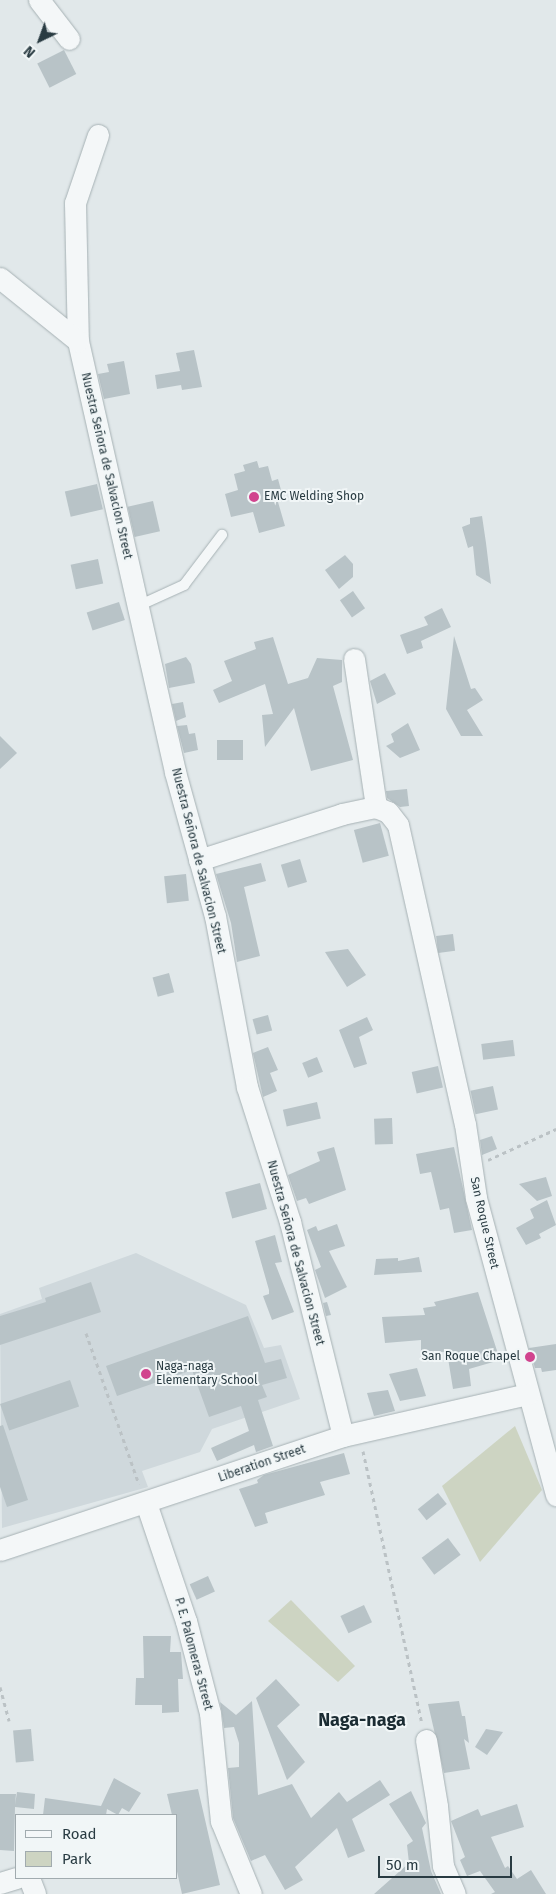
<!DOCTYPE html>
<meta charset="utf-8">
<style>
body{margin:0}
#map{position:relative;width:556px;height:1894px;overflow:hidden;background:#e1e8ea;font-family:"Fira Sans",sans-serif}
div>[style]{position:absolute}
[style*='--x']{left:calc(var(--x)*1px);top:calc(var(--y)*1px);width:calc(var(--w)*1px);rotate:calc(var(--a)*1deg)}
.built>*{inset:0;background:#cfd8dc}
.green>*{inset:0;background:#cdd4c2}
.building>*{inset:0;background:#b8c3c7;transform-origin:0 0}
.path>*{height:3px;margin-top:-1.5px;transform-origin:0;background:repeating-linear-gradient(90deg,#bbc2c5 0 4px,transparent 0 8px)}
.roads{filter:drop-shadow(0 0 1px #a6b1b4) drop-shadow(0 0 1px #a6b1b4)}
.lane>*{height:10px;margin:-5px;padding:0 5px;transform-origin:5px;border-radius:5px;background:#f4f7f8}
.street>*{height:21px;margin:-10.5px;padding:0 10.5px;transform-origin:10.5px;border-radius:10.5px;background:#f4f7f8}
.dots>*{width:14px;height:14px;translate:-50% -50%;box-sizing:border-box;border:2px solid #f1f6f7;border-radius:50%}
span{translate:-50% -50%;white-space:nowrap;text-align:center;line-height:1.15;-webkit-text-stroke:4px #f1f6f7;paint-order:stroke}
.street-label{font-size:12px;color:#293b42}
.poi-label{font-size:12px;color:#293b42}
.left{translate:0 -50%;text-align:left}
.right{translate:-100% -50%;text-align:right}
.district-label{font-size:18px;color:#1b2c33;font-weight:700}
.legend{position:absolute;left:15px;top:1814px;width:162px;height:65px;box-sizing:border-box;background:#f1f6f7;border:1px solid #a1abaf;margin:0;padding:6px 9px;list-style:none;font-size:15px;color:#293b42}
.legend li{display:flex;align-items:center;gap:10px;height:25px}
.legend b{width:25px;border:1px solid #a1abaf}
.north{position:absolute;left:15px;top:15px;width:50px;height:50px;-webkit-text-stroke:4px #f1f6f7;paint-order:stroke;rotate:222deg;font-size:14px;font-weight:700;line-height:20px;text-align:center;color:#293b42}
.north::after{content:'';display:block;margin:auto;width:18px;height:22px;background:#293b42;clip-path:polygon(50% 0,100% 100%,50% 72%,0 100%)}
.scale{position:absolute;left:378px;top:1856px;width:134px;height:22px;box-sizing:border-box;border:2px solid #293b42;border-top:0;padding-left:6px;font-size:15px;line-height:18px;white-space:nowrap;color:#293b42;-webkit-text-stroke:4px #f1f6f7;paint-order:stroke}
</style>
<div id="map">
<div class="built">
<div style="clip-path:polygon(136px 1253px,246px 1305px,264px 1348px,281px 1345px,300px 1399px,212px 1429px,200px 1452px,142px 1471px,148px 1487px,2px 1528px,0 1314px,42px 1299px,39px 1288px)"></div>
</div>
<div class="green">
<div style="clip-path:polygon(515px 1426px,542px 1490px,480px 1562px,442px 1486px)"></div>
<div style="clip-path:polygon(291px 1600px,355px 1666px,338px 1682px,268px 1621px)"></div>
</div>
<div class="building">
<div style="left:64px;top:50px;width:27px;height:30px;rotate:63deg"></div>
<div style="clip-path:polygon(194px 350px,202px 387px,182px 390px,181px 385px,157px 389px,155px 375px,180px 371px,176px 353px)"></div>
<div style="clip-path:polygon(124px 361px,130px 394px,104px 399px,98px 374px,109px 372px,107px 364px)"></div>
<div style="clip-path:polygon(257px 461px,259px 468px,268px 466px,272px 481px,278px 479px,284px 501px,278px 502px,285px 526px,259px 533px,253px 512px,231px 517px,225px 494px,238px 490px,234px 474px,245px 471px,243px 465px)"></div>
<div style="left:97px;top:484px;width:26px;height:33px;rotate:77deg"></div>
<div style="left:153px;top:501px;width:31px;height:26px;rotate:77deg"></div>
<div style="clip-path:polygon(482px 516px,486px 543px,491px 584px,476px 575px,473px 546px,468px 548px,462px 527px,470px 524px,470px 518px)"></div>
<div style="clip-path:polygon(345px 555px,353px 564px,353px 577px,339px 589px,325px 570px)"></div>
<div style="left:98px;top:559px;width:25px;height:28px;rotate:78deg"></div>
<div style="left:353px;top:591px;width:21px;height:16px;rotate:55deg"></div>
<div style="left:119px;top:602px;width:19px;height:34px;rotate:72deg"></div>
<div style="clip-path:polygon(442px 608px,451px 627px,421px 641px,423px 648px,407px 654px,400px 635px,428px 625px,424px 617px)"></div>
<div style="clip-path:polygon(454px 636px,471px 689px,475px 688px,483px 700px,467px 710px,483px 736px,461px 736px,446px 709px)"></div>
<div style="clip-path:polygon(273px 637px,288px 684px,308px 678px,317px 658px,342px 660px,342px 682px,333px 686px,353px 760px,311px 771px,294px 708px,265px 747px,262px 715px,273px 714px,265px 684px,219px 703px,213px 690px,232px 681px,224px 661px,256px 649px,254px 642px)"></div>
<div style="clip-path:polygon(186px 657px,191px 664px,195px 683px,169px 688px,165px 664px)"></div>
<div style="clip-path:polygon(385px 673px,396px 694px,377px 704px,370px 681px)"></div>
<div style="clip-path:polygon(183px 702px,186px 717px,176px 721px,172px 704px)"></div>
<div style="clip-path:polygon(408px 723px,420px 750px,400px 758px,386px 746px,394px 742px,391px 734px)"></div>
<div style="clip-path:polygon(187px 725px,189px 734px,195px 733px,198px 750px,184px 753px,177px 726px)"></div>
<div style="clip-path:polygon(0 736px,17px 753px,0 769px)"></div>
<div style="left:243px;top:740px;width:20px;height:26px;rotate:90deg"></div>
<div style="clip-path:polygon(407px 789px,409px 806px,400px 807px,387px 798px,386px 791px)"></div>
<div style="left:380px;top:823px;width:34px;height:27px;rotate:75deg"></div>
<div style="left:300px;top:859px;width:24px;height:20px;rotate:73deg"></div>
<div style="clip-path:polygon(261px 863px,266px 881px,244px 887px,260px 956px,237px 962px,231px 923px,216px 874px)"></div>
<div style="left:186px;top:874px;width:27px;height:22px;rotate:84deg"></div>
<div style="left:453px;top:934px;width:17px;height:17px;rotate:83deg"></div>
<div style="clip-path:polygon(348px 949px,366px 975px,347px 987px,325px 952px)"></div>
<div style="left:169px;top:973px;width:20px;height:17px;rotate:75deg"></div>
<div style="left:268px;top:1015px;width:16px;height:16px;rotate:75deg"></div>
<div style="clip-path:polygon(367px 1017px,373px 1030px,359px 1037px,367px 1064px,354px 1068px,339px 1030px)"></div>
<div style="left:513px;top:1040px;width:16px;height:32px;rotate:83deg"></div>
<div style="clip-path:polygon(268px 1047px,278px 1070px,270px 1073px,277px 1091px,263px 1097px,253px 1053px)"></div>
<div style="left:317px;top:1057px;width:16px;height:16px;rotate:68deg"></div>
<div style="left:438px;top:1066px;width:22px;height:27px;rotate:77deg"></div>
<div style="left:493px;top:1086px;width:24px;height:23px;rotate:78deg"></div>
<div style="left:317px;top:1102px;width:17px;height:35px;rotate:77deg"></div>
<div style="left:392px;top:1118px;width:26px;height:18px;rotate:88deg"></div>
<div style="clip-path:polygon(492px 1136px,497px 1149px,482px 1155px,480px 1140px)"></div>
<div style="clip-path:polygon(334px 1147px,346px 1190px,309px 1204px,306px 1198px,297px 1201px,288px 1175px,320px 1161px,317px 1152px)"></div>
<div style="clip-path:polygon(454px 1147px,472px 1230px,454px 1233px,449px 1208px,440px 1210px,431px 1172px,420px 1174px,416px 1154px)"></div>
<div style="clip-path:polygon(546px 1177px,552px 1196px,537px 1201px,519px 1184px)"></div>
<div style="left:260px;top:1183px;width:27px;height:36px;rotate:75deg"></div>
<div style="clip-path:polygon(547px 1200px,556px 1225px,539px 1234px,541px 1238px,526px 1245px,516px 1228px,534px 1218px,530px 1209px)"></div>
<div style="clip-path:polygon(337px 1224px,345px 1246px,329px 1251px,347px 1287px,325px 1298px,315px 1270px,321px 1267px,307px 1230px,316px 1226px,318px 1231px)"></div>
<div style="clip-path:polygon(275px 1235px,282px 1262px,275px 1263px,294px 1312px,272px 1320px,263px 1296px,269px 1294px,269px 1290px,255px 1241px)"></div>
<div style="clip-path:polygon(419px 1257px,422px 1272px,374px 1275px,376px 1259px,398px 1258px,398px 1261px)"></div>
<div style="clip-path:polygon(91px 1282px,101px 1312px,0 1345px,0 1316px,46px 1302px,45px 1298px)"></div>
<div style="clip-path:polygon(478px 1292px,500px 1360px,469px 1369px,471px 1386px,453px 1389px,447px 1352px,421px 1351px,421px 1340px,385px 1343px,382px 1317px,425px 1315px,423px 1308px,436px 1306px,434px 1302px)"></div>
<div style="clip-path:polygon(327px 1302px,331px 1315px,326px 1316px,323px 1303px)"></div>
<div style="clip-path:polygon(248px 1316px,265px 1363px,281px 1359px,287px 1378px,262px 1385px,267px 1397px,258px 1400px,273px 1446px,256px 1452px,254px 1445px,217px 1461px,211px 1448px,249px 1431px,241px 1406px,209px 1417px,192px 1370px,117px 1396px,106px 1366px)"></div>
<div style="clip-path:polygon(556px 1344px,556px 1370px,542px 1372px,541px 1368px,535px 1368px,529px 1348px)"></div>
<div style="clip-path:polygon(417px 1368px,426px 1396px,400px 1401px,389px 1374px)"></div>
<div style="left:70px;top:1380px;width:28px;height:74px;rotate:71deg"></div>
<div style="clip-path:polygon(388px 1390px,395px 1411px,374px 1416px,367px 1393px)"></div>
<div style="clip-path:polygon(3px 1425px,28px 1500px,7px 1507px,0 1487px,0 1426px)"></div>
<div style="clip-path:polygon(344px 1453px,350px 1474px,320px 1482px,325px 1495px,265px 1513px,268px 1523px,255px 1527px,239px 1489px,258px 1483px,257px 1480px,264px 1475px)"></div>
<div style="left:438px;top:1493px;width:14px;height:26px;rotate:51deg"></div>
<div style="left:448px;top:1538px;width:21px;height:33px;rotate:53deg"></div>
<div style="left:208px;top:1576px;width:17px;height:20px;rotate:66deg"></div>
<div style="left:364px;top:1605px;width:19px;height:26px;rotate:65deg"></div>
<div style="clip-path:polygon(143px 1636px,171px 1636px,170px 1652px,181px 1652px,183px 1679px,178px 1679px,179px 1712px,162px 1713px,162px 1705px,135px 1705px,136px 1678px,144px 1678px)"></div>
<div style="clip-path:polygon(276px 1679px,300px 1705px,277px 1726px,305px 1762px,287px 1780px,256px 1698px)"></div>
<div style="clip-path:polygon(252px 1701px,258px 1795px,292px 1784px,311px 1818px,339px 1792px,347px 1802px,380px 1780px,390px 1795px,352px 1819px,365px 1851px,348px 1858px,337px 1828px,295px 1867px,303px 1880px,285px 1890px,265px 1855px,251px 1861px,233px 1818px,228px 1768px,239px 1767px,239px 1743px,234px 1727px,224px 1728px,220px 1702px,236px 1715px)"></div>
<div style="clip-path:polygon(459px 1701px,462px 1716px,465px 1716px,469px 1743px,464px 1739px,470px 1769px,444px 1773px,428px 1704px)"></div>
<div style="left:31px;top:1729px;width:32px;height:18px;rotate:85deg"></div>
<div style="clip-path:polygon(486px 1729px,503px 1732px,487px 1755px,475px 1747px)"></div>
<div style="clip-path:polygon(114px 1778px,141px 1793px,129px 1812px,122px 1808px,118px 1815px,107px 1809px,106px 1815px,43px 1815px,45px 1798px,101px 1806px)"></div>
<div style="clip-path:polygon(198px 1789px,220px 1885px,182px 1894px,176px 1867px,176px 1815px,172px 1815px,167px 1794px)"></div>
<div style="clip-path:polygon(411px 1791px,426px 1823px,422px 1828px,431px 1871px,441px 1894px,374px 1894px,409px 1863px,407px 1845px,413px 1841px,389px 1804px)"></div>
<div style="clip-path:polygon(17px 1792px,35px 1794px,34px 1809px,15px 1807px,14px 1851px,0 1850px,0 1794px,16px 1794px,15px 1805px)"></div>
<div style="clip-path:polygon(517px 1804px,524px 1827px,491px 1837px,505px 1868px,508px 1866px,517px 1879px,531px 1870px,546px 1894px,491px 1894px,495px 1892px,480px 1871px,467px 1876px,460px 1860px,465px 1857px,451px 1821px,478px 1809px,481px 1816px)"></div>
</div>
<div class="path">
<div style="--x:488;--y:1160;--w:75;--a:-24.5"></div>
<div style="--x:86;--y:1333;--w:160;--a:70.7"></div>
<div style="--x:363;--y:1451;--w:278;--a:77.8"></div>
<div style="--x:0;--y:1687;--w:35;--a:75"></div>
</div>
<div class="roads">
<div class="lane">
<div style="--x:138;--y:606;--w:51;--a:-24.5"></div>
<div style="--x:184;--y:585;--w:63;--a:-52.8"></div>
</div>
<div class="street">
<div style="--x:39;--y:0;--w:49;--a:52.4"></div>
<div style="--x:98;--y:135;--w:72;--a:108.7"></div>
<div style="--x:75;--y:203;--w:138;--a:88.8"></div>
<div style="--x:78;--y:341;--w:442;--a:77.3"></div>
<div style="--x:175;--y:772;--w:149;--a:74.5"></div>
<div style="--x:215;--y:916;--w:174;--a:79.4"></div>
<div style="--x:247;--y:1087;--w:142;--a:72.3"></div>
<div style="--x:290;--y:1222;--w:220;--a:76.1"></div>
<div style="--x:0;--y:278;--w:100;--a:38.9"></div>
<div style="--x:354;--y:659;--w:150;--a:81.5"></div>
<div style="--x:199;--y:860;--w:150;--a:-17.8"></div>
<div style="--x:342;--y:814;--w:35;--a:-12"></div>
<div style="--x:376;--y:807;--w:13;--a:23"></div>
<div style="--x:388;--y:812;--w:16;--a:52"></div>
<div style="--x:398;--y:825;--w:306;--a:77.4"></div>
<div style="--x:465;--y:1124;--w:75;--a:81.5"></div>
<div style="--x:476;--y:1198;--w:308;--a:74.9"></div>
<div style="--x:146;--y:1503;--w:125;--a:71.3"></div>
<div style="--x:186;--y:1621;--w:95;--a:75.4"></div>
<div style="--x:210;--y:1713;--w:109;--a:84.2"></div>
<div style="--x:221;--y:1821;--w:79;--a:67.7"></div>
<div style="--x:0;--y:1550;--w:361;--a:-18.4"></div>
<div style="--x:343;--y:1436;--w:190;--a:-12.8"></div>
<div style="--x:426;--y:1740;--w:67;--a:80.5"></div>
<div style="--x:437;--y:1806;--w:60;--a:84.3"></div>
<div style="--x:443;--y:1866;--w:30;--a:67"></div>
<div style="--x:29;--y:1878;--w:17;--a:69"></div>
<div style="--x:0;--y:1883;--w:17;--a:-17"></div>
</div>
</div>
<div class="dots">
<div style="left:254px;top:497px;background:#d1448e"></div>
<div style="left:530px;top:1357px;background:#d1448e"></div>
<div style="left:146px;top:1374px;background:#d1448e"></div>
</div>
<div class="street-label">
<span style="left:106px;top:466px;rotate:77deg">Nuestra Señora de Salvacion Street</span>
<span style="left:198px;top:861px;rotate:76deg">Nuestra Señora de Salvacion Street</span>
<span style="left:484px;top:1223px;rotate:77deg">San Roque Street</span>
<span style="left:295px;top:1253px;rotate:75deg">Nuestra Señora de Salvacion Street</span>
<span style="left:262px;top:1464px;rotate:-19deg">Liberation Street</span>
<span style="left:193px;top:1654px;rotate:75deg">P. E. Palomeras Street</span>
</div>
<div class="poi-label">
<span class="left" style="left:264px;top:497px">EMC Welding Shop</span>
<span class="right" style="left:520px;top:1357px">San Roque Chapel</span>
<span class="left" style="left:156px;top:1374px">Naga-naga<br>Elementary School</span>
</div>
<div class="district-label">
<span style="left:362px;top:1720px">Naga-naga</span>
</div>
<ul class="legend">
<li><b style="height:6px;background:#f4f7f8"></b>Road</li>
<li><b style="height:14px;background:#cdd4c2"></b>Park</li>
</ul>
<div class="north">N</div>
<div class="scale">50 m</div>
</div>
